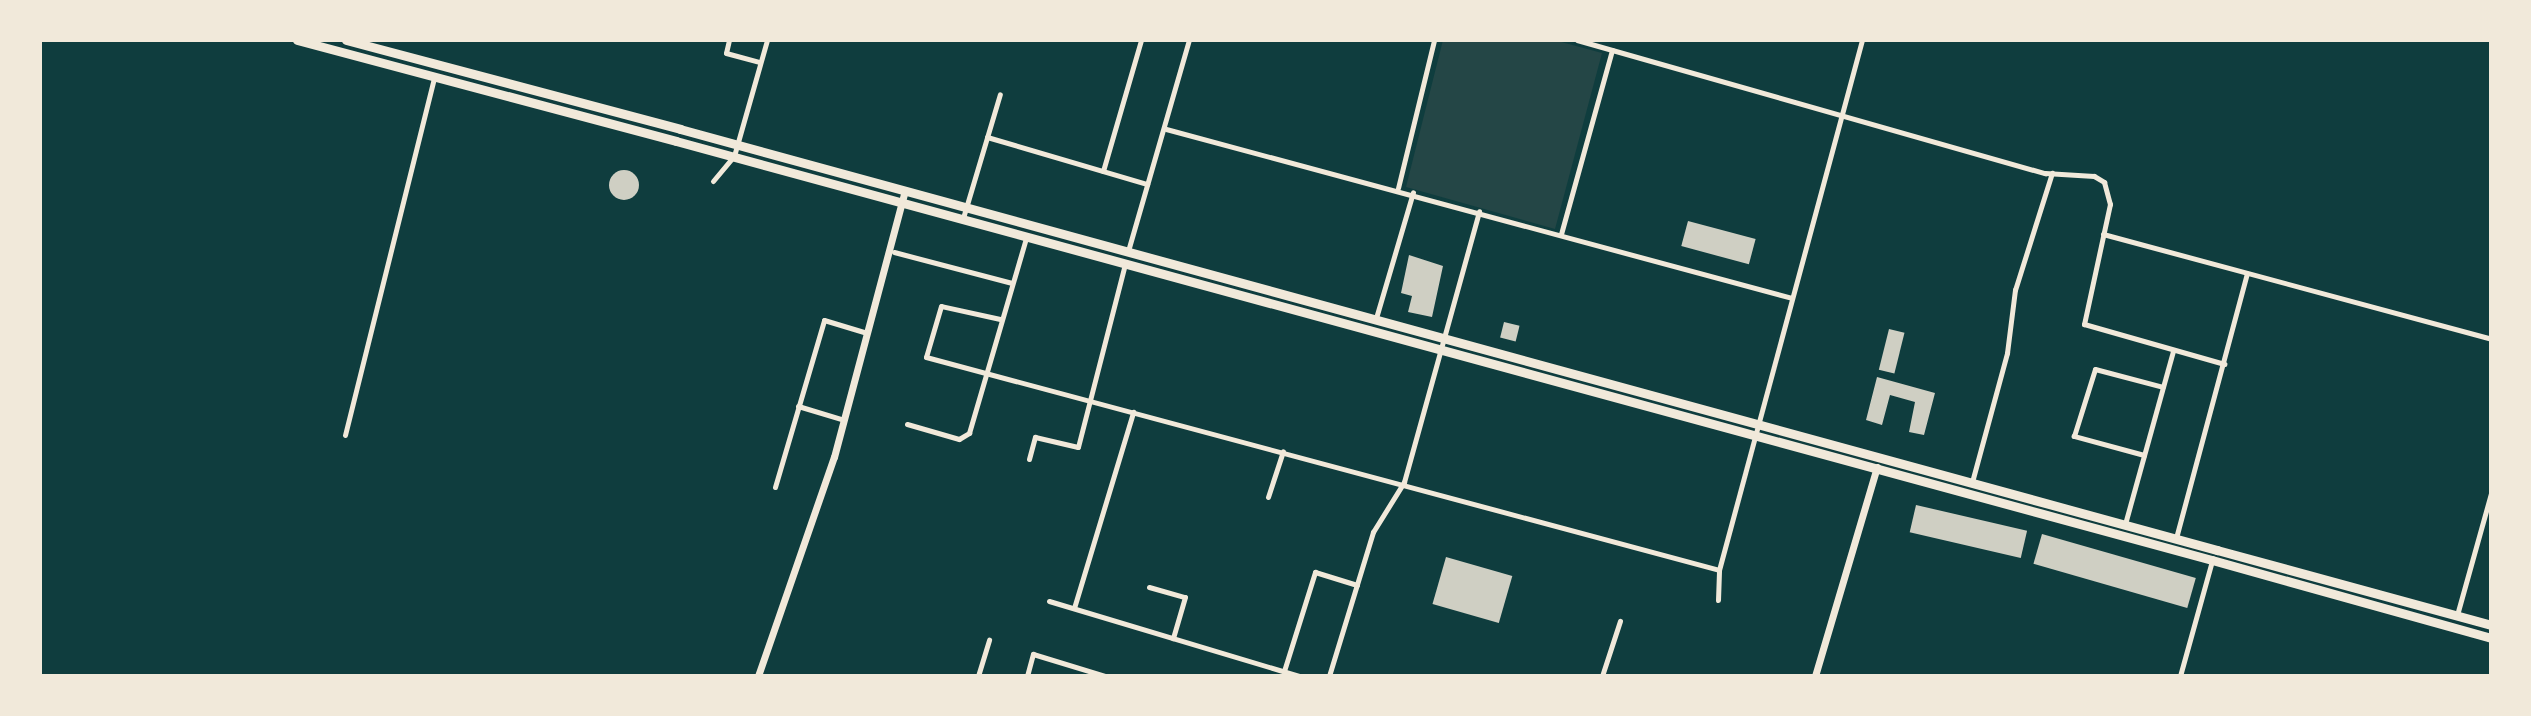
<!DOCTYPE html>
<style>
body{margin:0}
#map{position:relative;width:2531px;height:716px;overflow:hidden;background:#0f3d3e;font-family:Rubik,sans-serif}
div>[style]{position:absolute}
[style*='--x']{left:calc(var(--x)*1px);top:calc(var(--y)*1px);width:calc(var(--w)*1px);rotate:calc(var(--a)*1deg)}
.green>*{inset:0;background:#244646}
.building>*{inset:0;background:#cfcfc3;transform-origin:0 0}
.round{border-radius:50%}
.minor>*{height:5px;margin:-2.5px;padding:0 2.5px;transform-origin:2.5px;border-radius:2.5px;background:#f1e9da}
.tertiary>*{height:7px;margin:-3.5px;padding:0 3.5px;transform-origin:3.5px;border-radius:3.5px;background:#f1e9da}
.primary>*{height:9px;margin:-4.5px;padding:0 4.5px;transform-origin:4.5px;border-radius:4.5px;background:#f1e9da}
.trunk>*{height:9px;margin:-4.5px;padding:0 4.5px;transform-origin:4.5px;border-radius:4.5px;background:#f1e9da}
span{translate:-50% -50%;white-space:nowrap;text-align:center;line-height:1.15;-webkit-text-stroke:8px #f1e9da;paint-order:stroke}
.frame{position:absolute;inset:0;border:42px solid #f1e9da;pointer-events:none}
</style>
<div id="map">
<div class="green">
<div style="clip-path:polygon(1443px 40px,1554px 40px,1602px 53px,1555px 229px,1406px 187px)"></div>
</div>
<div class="building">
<div class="round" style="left:609px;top:170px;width:30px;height:30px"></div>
<div style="left:1688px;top:221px;width:70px;height:26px;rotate:15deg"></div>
<div style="clip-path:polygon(1409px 255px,1443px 266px,1432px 317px,1408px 312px,1412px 296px,1401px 293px)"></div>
<div style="left:1504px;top:322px;width:16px;height:16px;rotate:14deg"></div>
<div style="left:1889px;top:329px;width:16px;height:42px;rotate:14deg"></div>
<div style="clip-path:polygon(1877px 377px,1935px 393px,1924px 435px,1909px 432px,1915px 402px,1890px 395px,1882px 425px,1866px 420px)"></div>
<div style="left:1916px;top:505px;width:114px;height:28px;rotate:13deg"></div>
<div style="left:2042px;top:534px;width:160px;height:31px;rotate:16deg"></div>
<div style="left:1446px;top:557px;width:69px;height:49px;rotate:16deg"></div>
</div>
<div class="minor">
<div style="--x:729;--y:40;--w:13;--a:103"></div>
<div style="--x:726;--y:53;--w:35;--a:15"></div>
<div style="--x:1577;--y:40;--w:487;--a:15.9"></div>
<div style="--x:2045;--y:173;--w:49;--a:3.5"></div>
<div style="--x:2094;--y:176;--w:12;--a:31"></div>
<div style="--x:2104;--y:182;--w:23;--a:75"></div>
<div style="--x:2110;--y:204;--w:123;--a:102.2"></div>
<div style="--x:2084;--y:324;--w:146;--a:15.9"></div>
<div style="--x:1166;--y:129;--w:648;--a:15.11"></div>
<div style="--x:987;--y:137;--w:167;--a:16.4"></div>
<div style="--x:1103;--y:171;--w:136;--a:-73.8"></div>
<div style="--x:713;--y:181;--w:33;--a:-50"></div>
<div style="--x:734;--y:156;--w:121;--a:-74.1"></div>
<div style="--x:1398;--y:188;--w:152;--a:-76.3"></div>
<div style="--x:963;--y:218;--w:129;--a:-73.4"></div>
<div style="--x:1561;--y:234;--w:191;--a:-74.5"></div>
<div style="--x:2103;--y:234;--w:402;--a:15.1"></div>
<div style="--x:1128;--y:251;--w:220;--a:-73.9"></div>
<div style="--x:894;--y:252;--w:122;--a:14.7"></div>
<div style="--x:1376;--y:318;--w:131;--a:-73.6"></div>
<div style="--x:1000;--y:319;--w:60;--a:-167.6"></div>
<div style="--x:941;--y:306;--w:53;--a:106.4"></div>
<div style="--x:926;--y:357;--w:821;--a:15.03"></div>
<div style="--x:798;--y:406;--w:48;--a:16.9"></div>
<div style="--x:907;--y:424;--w:54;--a:16.1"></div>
<div style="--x:959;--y:439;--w:12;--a:-31"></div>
<div style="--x:969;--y:433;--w:203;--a:-73.7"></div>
<div style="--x:345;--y:435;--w:369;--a:-76"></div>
<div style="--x:2144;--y:455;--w:73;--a:-164.8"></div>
<div style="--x:2074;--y:436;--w:70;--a:-72.6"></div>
<div style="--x:2095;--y:369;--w:70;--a:14.8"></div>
<div style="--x:1029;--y:459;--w:23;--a:-75"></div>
<div style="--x:1035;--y:437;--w:44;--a:13.1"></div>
<div style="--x:1078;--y:447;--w:189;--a:-75.6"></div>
<div style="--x:1972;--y:482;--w:134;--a:-74.8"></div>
<div style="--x:2007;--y:353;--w:64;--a:-82.8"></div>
<div style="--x:2015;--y:290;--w:123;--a:-72.5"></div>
<div style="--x:775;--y:487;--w:174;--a:-73.6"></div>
<div style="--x:824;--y:320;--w:45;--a:16.8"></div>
<div style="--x:1268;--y:497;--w:48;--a:-71.9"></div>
<div style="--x:2125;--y:524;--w:180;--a:-74.5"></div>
<div style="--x:2176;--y:538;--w:274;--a:-75"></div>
<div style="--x:1149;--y:587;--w:37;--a:16"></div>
<div style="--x:1185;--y:597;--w:43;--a:106.3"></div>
<div style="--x:1718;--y:600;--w:30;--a:-88"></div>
<div style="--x:1719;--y:570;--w:549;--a:-74.9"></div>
<div style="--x:1049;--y:601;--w:261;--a:16.7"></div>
<div style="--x:1074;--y:608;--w:205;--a:-73.2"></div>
<div style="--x:2457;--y:615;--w:127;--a:-74.4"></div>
<div style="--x:1284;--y:671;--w:104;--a:-72.6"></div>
<div style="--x:1315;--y:572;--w:44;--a:17.2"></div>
<div style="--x:978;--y:676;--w:38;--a:-73"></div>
<div style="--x:1027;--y:676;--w:23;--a:-75"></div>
<div style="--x:1033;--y:654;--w:75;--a:17"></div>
<div style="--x:1329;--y:676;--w:151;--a:-73"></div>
<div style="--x:1373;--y:532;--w:59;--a:-58.2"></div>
<div style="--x:1404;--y:482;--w:281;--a:-74.5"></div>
<div style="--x:1602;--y:676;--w:58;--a:-71.9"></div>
<div style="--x:2180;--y:676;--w:119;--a:-74.5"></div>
</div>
<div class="tertiary">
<div style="--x:758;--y:676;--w:232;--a:-70.9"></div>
<div style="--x:834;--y:457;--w:275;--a:-75.1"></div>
<div style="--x:1815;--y:676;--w:218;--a:-73.5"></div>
</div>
<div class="primary">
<div style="--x:680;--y:129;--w:1594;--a:15.32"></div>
<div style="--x:676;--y:141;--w:1592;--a:15.26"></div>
</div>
<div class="trunk">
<div style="--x:297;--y:40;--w:392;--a:14.9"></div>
<div style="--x:346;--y:40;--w:346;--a:14.9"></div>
<div style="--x:2217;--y:550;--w:284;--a:15.3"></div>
<div style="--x:2212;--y:560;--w:290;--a:15.6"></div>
</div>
<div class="frame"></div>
</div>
